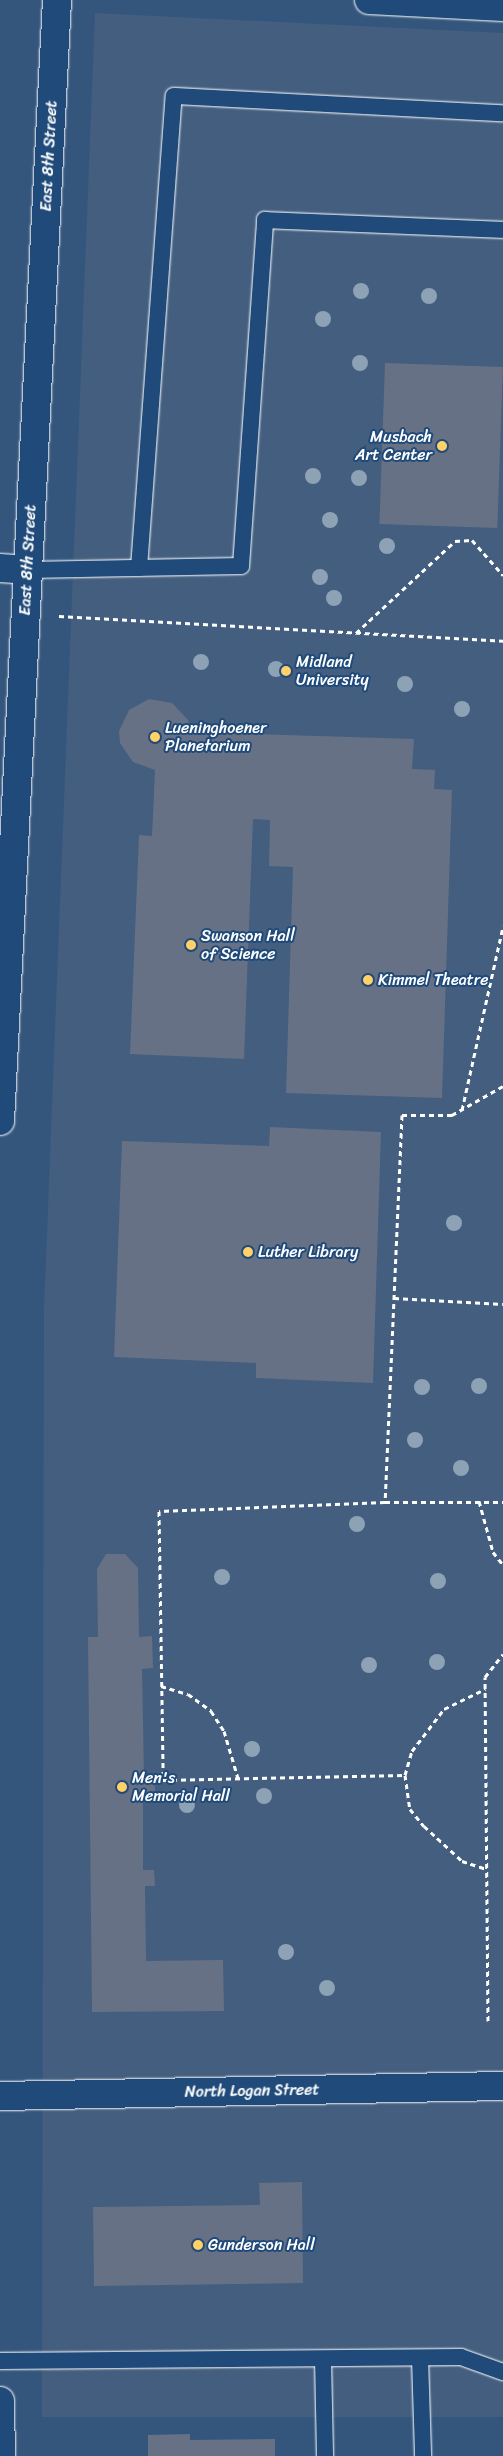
<!DOCTYPE html>
<style>
body{margin:0}
#map{position:relative;width:503px;height:2456px;overflow:hidden;background:#34567d;font-family:Sriracha,sans-serif}
div>[style]{position:absolute}
[style*='--x']{left:calc(var(--x)*1px);top:calc(var(--y)*1px);width:calc(var(--w)*1px);rotate:calc(var(--a)*1deg)}
.built>*{inset:0;background:#435e7f}
.building>*{inset:0;background:#667185;transform-origin:0 0}
.path>*{height:3px;margin-top:-1.5px;transform-origin:0;background:repeating-linear-gradient(90deg,#fff 0 5px,transparent 0 9px)}
.roads{filter:drop-shadow(0 0 1px #fff) drop-shadow(0 0 1px #fff)}
.lane>*{height:16px;margin:-8px;padding:0 8px;transform-origin:8px;border-radius:8px;background:#1f4a7a}
.street>*{height:28px;margin:-14px;padding:0 14px;transform-origin:14px;border-radius:14px;background:#1f4a7a}
.secondary>*{height:28px;margin:-14px;padding:0 14px;transform-origin:14px;border-radius:14px;background:#1f4a7a}
.trees>*{width:16px;height:16px;margin:-8px;border-radius:50%;background:#8da2b4}
.dots>*{width:14px;height:14px;translate:-50% -50%;box-sizing:border-box;border:2px solid #1f4a7a;border-radius:50%}
span{translate:-50% -50%;white-space:nowrap;text-align:center;line-height:1.15;-webkit-text-stroke:4px #1f4a7a;paint-order:stroke}
.street-label{font-size:16px;color:#fff}
.poi-label{font-size:16px;color:#fff}
.right{translate:-100% -50%;text-align:right}
.left{translate:0 -50%;text-align:left}
</style>
<div id="map">
<div class="built">
<div style="clip-path:polygon(95px 13px,503px 33px,503px 2417px,42px 2417px,44px 1309px)"></div>
</div>
<div class="building">
<div style="left:385px;top:363px;width:118px;height:161px;rotate:2deg"></div>
<div style="clip-path:polygon(149px 699px,172px 703px,188px 720px,191px 732px,414px 739px,412px 769px,435px 770px,434px 789px,452px 790px,442px 1098px,286px 1093px,293px 867px,269px 866px,270px 820px,253px 819px,244px 1059px,130px 1054px,139px 835px,152px 836px,155px 770px,133px 762px,120px 743px,119px 731px,129px 710px)"></div>
<div style="clip-path:polygon(270px 1127px,381px 1132px,373px 1383px,256px 1378px,256px 1363px,114px 1357px,122px 1141px,269px 1146px)"></div>
<div style="clip-path:polygon(106px 1554px,125px 1554px,138px 1568px,139px 1637px,152px 1636px,153px 1668px,142px 1669px,144px 1776px,155px 1776px,155px 1798px,143px 1798px,143px 1870px,154px 1870px,155px 1886px,145px 1886px,146px 1961px,223px 1960px,224px 2011px,92px 2012px,88px 1637px,98px 1637px,97px 1569px)"></div>
<div style="clip-path:polygon(302px 2182px,303px 2283px,94px 2286px,93px 2207px,260px 2205px,259px 2183px)"></div>
<div style="clip-path:polygon(190px 2434px,190px 2440px,275px 2439px,275px 2456px,148px 2456px,148px 2435px)"></div>
</div>
<div class="path">
<div style="--x:59;--y:616;--w:445;--a:3.2"></div>
<div style="--x:356;--y:633;--w:135;--a:-42.9"></div>
<div style="--x:455;--y:541;--w:17;--a:-3"></div>
<div style="--x:472;--y:540;--w:47;--a:48.5"></div>
<div style="--x:503;--y:1086;--w:59;--a:150.4"></div>
<div style="--x:452;--y:1115;--w:50;--a:180"></div>
<div style="--x:402;--y:1115;--w:387;--a:92.5"></div>
<div style="--x:385;--y:1502;--w:118;--a:0"></div>
<div style="--x:462;--y:1110;--w:189;--a:-77.4"></div>
<div style="--x:394;--y:1298;--w:109;--a:3.2"></div>
<div style="--x:479;--y:1501;--w:53;--a:74.6"></div>
<div style="--x:493;--y:1552;--w:16;--a:52"></div>
<div style="--x:385;--y:1502;--w:226;--a:177.7"></div>
<div style="--x:159;--y:1511;--w:269;--a:89.1"></div>
<div style="--x:163;--y:1780;--w:242;--a:-1.2"></div>
<div style="--x:405;--y:1775;--w:34;--a:82"></div>
<div style="--x:410;--y:1809;--w:22;--a:51"></div>
<div style="--x:424;--y:1826;--w:52;--a:42.6"></div>
<div style="--x:462;--y:1861;--w:25;--a:18"></div>
<div style="--x:161;--y:1686;--w:28;--a:17"></div>
<div style="--x:188;--y:1694;--w:29;--a:36"></div>
<div style="--x:211;--y:1711;--w:24;--a:57"></div>
<div style="--x:224;--y:1731;--w:49;--a:73.4"></div>
<div style="--x:405;--y:1775;--w:25;--a:-74"></div>
<div style="--x:412;--y:1751;--w:53;--a:-52.7"></div>
<div style="--x:444;--y:1709;--w:46;--a:-26"></div>
<div style="--x:488;--y:2021;--w:344;--a:-90.5"></div>
<div style="--x:485;--y:1677;--w:29;--a:-52"></div>
</div>
<div class="roads">
<div class="lane">
<div style="--x:139;--y:568;--w:473;--a:-85.8"></div>
<div style="--x:174;--y:96;--w:329;--a:3"></div>
<div style="--x:27;--y:570;--w:214;--a:-1.1"></div>
<div style="--x:241;--y:566;--w:347;--a:-86"></div>
<div style="--x:265;--y:220;--w:238;--a:2.4"></div>
<div style="--x:420;--y:2358;--w:98;--a:88.2"></div>
<div style="--x:323;--y:2359;--w:97;--a:88.8"></div>
<div style="--x:0;--y:2361;--w:461;--a:-0.5"></div>
<div style="--x:461;--y:2357;--w:45;--a:19.7"></div>
</div>
<div class="street">
<div style="--x:0;--y:568;--w:27;--a:4"></div>
<div style="--x:0;--y:1121;--w:1122;--a:-87.09"></div>
<div style="--x:0;--y:2096;--w:503;--a:-1.14"></div>
<div style="--x:0;--y:2401;--w:55;--a:89"></div>
</div>
<div class="secondary">
<div style="--x:369;--y:0;--w:134;--a:3"></div>
</div>
</div>
<div class="trees">
<div style="left:361px;top:291px"></div>
<div style="left:429px;top:296px"></div>
<div style="left:323px;top:319px"></div>
<div style="left:360px;top:363px"></div>
<div style="left:313px;top:476px"></div>
<div style="left:359px;top:478px"></div>
<div style="left:330px;top:520px"></div>
<div style="left:387px;top:546px"></div>
<div style="left:320px;top:577px"></div>
<div style="left:334px;top:598px"></div>
<div style="left:201px;top:662px"></div>
<div style="left:276px;top:669px"></div>
<div style="left:405px;top:684px"></div>
<div style="left:462px;top:709px"></div>
<div style="left:454px;top:1223px"></div>
<div style="left:479px;top:1386px"></div>
<div style="left:422px;top:1387px"></div>
<div style="left:415px;top:1440px"></div>
<div style="left:461px;top:1468px"></div>
<div style="left:357px;top:1524px"></div>
<div style="left:222px;top:1577px"></div>
<div style="left:438px;top:1581px"></div>
<div style="left:437px;top:1662px"></div>
<div style="left:369px;top:1665px"></div>
<div style="left:252px;top:1749px"></div>
<div style="left:264px;top:1796px"></div>
<div style="left:187px;top:1805px"></div>
<div style="left:286px;top:1952px"></div>
<div style="left:327px;top:1988px"></div>
</div>
<div class="dots">
<div style="left:442px;top:446px;background:#ffd166"></div>
<div style="left:286px;top:671px;background:#ffd166"></div>
<div style="left:155px;top:737px;background:#ffd166"></div>
<div style="left:191px;top:945px;background:#ffd166"></div>
<div style="left:368px;top:980px;background:#ffd166"></div>
<div style="left:248px;top:1252px;background:#ffd166"></div>
<div style="left:122px;top:1787px;background:#ffd166"></div>
<div style="left:198px;top:2245px;background:#ffd166"></div>
</div>
<div class="street-label">
<span style="left:49px;top:156px;rotate:-87deg">East 8th Street</span>
<span style="left:28px;top:560px;rotate:-87deg">East 8th Street</span>
<span style="left:252px;top:2091px;rotate:-1deg">North Logan Street</span>
</div>
<div class="poi-label">
<span class="right" style="left:432px;top:446px">Musbach<br>Art Center</span>
<span class="left" style="left:296px;top:671px">Midland<br>University</span>
<span class="left" style="left:165px;top:737px">Lueninghoener<br>Planetarium</span>
<span class="left" style="left:201px;top:945px">Swanson Hall<br>of Science</span>
<span class="left" style="left:378px;top:980px">Kimmel Theatre</span>
<span class="left" style="left:258px;top:1252px">Luther Library</span>
<span class="left" style="left:132px;top:1787px">Men's<br>Memorial Hall</span>
<span class="left" style="left:208px;top:2245px">Gunderson Hall</span>
</div>
</div>
